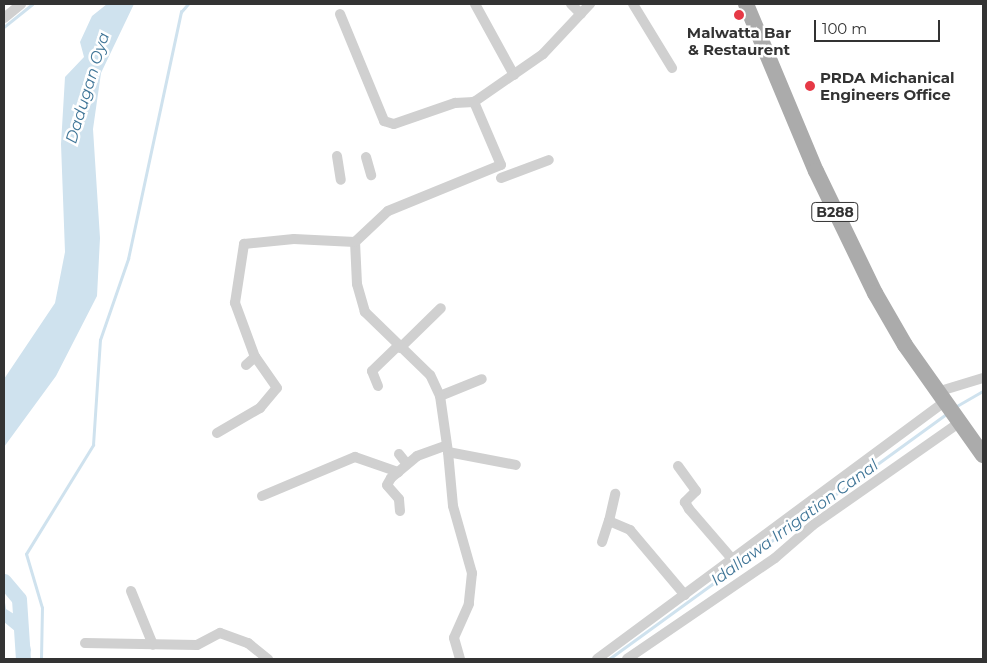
<!DOCTYPE html>
<style>
body{margin:0}
#map{position:relative;width:987px;height:663px;overflow:hidden;background:#fff;font-family:Montserrat,sans-serif}
div>[style]{position:absolute}
[style*='--x']{left:calc(var(--x)*1px);top:calc(var(--y)*1px);width:calc(var(--w)*1px);rotate:calc(var(--a)*1deg)}
.water>*{inset:0;background:#cfe2ee}
.stream>*{height:2.5px;margin:-1.25px;padding:0 1.25px;transform-origin:1.25px;border-radius:1.25px;background:#cfe2ee}
.river>*{height:15px;margin:-7.5px;padding:0 7.5px;transform-origin:7.5px;border-radius:7.5px;background:#cfe2ee}
.street>*{height:10px;margin:-5px;padding:0 5px;transform-origin:5px;border-radius:5px;background:#d0d0d0}
.primary>*{height:16px;margin:-8px;padding:0 8px;transform-origin:8px;border-radius:8px;background:#ababab}
.dots>*{width:14px;height:14px;translate:-50% -50%;box-sizing:border-box;border:2px solid #fff;border-radius:50%}
span{translate:-50% -50%;white-space:nowrap;text-align:center;line-height:1.15;-webkit-text-stroke:5px #fff;paint-order:stroke}
.shield-label span{padding:1px 4px;background:#fff;border:1px solid;border-radius:4px;-webkit-text-stroke-width:0}
.shield-label{font-size:14px;color:#333;font-weight:700}
.poi-label{font-size:15px;color:#333;font-weight:700}
.left{translate:0 -50%;text-align:left}
.water-label{font-size:16px;color:#3f7597;font-style:italic}
.frame{position:absolute;inset:0;border:5px solid #333;pointer-events:none}
.scale{position:absolute;left:814px;top:20px;width:126px;height:22px;box-sizing:border-box;border:2px solid #333;border-top:0;padding-left:6px;font-size:15px;line-height:18px;white-space:nowrap;color:#333;-webkit-text-stroke:4px #fff;paint-order:stroke}
</style>
<div id="map">
<div class="water">
<div style="clip-path:polygon(107px 4px,134px 4px,101px 73px,93px 129px,100px 238px,97px 296px,56px 376px,4px 447px,4px 379px,55px 303px,65px 252px,61px 144px,65px 77px,84px 57px,80px 42px,92px 16px)"></div>
<div style="clip-path:polygon(4px 596px,6px 609px,14px 614px,13px 602px,19px 599px,31px 650px,29px 659px,17px 659px,15px 631px,4px 622px)"></div>
</div>
<div class="stream">
<div style="--x:4;--y:27;--w:36;--a:-39"></div>
<div style="--x:955;--y:407;--w:32;--a:-30"></div>
<div style="--x:41;--y:659;--w:51;--a:-88.9"></div>
<div style="--x:42;--y:608;--w:56;--a:-106.5"></div>
<div style="--x:26;--y:554;--w:128;--a:-58.4"></div>
<div style="--x:93;--y:445;--w:105;--a:-86.2"></div>
<div style="--x:100;--y:340;--w:86;--a:-70.9"></div>
<div style="--x:128;--y:259;--w:253;--a:-77.9"></div>
<div style="--x:181;--y:12;--w:11;--a:-49"></div>
<div style="--x:609;--y:659;--w:418;--a:-36"></div>
</div>
<div class="river">
<div style="--x:4;--y:581;--w:23;--a:50"></div>
<div style="--x:19;--y:599;--w:60;--a:86.2"></div>
</div>
<div class="street">
<div style="--x:475;--y:4;--w:81;--a:61.2"></div>
<div style="--x:571;--y:4;--w:14;--a:45"></div>
<div style="--x:633;--y:4;--w:75;--a:58.6"></div>
<div style="--x:340;--y:14;--w:116;--a:67.6"></div>
<div style="--x:384;--y:121;--w:10;--a:17"></div>
<div style="--x:394;--y:124;--w:65;--a:-19"></div>
<div style="--x:455;--y:103;--w:19;--a:-3"></div>
<div style="--x:4;--y:18;--w:22;--a:-39"></div>
<div style="--x:337;--y:156;--w:24;--a:81"></div>
<div style="--x:366;--y:157;--w:19;--a:74"></div>
<div style="--x:501;--y:178;--w:51;--a:-20.6"></div>
<div style="--x:400;--y:348;--w:57;--a:-44.3"></div>
<div style="--x:246;--y:365;--w:12;--a:-42"></div>
<div style="--x:378;--y:386;--w:16;--a:-112"></div>
<div style="--x:372;--y:371;--w:36;--a:-44"></div>
<div style="--x:937;--y:392;--w:48;--a:-16.9"></div>
<div style="--x:440;--y:396;--w:45;--a:-22"></div>
<div style="--x:217;--y:433;--w:50;--a:-30.2"></div>
<div style="--x:260;--y:408;--w:26;--a:-50"></div>
<div style="--x:277;--y:388;--w:38;--a:-125"></div>
<div style="--x:255;--y:357;--w:58;--a:-110.3"></div>
<div style="--x:235;--y:303;--w:60;--a:-81.3"></div>
<div style="--x:244;--y:244;--w:50;--a:-5.7"></div>
<div style="--x:294;--y:239;--w:61;--a:2.8"></div>
<div style="--x:448;--y:452;--w:57;--a:-98.1"></div>
<div style="--x:440;--y:396;--w:23;--a:-115"></div>
<div style="--x:430;--y:375;--w:91;--a:-135.9"></div>
<div style="--x:365;--y:312;--w:29;--a:-106"></div>
<div style="--x:357;--y:284;--w:42;--a:-92.7"></div>
<div style="--x:355;--y:242;--w:45;--a:-43.2"></div>
<div style="--x:388;--y:211;--w:122;--a:-22.2"></div>
<div style="--x:501;--y:165;--w:69;--a:-113.2"></div>
<div style="--x:474;--y:102;--w:84;--a:-34.8"></div>
<div style="--x:543;--y:54;--w:69;--a:-46.8"></div>
<div style="--x:448;--y:452;--w:54;--a:84.7"></div>
<div style="--x:453;--y:506;--w:70;--a:74.2"></div>
<div style="--x:472;--y:573;--w:31;--a:96"></div>
<div style="--x:469;--y:604;--w:37;--a:114"></div>
<div style="--x:454;--y:638;--w:22;--a:74"></div>
<div style="--x:448;--y:452;--w:69;--a:10.8"></div>
<div style="--x:399;--y:454;--w:11;--a:52"></div>
<div style="--x:678;--y:466;--w:31;--a:54"></div>
<div style="--x:696;--y:491;--w:16;--a:135"></div>
<div style="--x:685;--y:502;--w:8;--a:60"></div>
<div style="--x:689;--y:509;--w:67;--a:49.2"></div>
<div style="--x:262;--y:496;--w:101;--a:-22.8"></div>
<div style="--x:355;--y:457;--w:46;--a:19.2"></div>
<div style="--x:400;--y:511;--w:12;--a:-95"></div>
<div style="--x:399;--y:499;--w:18;--a:-131"></div>
<div style="--x:387;--y:485;--w:8;--a:-60"></div>
<div style="--x:391;--y:478;--w:34;--a:-40"></div>
<div style="--x:417;--y:456;--w:29;--a:-20"></div>
<div style="--x:609;--y:521;--w:28;--a:-77"></div>
<div style="--x:602;--y:542;--w:22;--a:-72"></div>
<div style="--x:609;--y:521;--w:23;--a:23"></div>
<div style="--x:630;--y:530;--w:85;--a:49.8"></div>
<div style="--x:131;--y:591;--w:58;--a:67.8"></div>
<div style="--x:85;--y:643;--w:112;--a:1"></div>
<div style="--x:197;--y:645;--w:26;--a:-28"></div>
<div style="--x:220;--y:633;--w:30;--a:20"></div>
<div style="--x:248;--y:643;--w:26;--a:39"></div>
<div style="--x:597;--y:659;--w:432;--a:-36.5"></div>
<div style="--x:627;--y:659;--w:179;--a:-34.3"></div>
<div style="--x:775;--y:558;--w:50;--a:-41"></div>
<div style="--x:813;--y:525;--w:179;--a:-35"></div>
</div>
<div class="primary">
<div style="--x:746;--y:4;--w:181;--a:67.3"></div>
<div style="--x:816;--y:171;--w:136;--a:64.2"></div>
<div style="--x:875;--y:293;--w:60;--a:60"></div>
<div style="--x:905;--y:345;--w:135;--a:54.7"></div>
</div>
<div class="dots">
<div style="left:739px;top:15px;background:#e63946"></div>
<div style="left:810px;top:86px;background:#e63946"></div>
</div>
<div class="shield-label">
<span style="left:835px;top:212px">B288</span>
</div>
<div class="poi-label">
<span style="left:739px;top:41px">Malwatta Bar<br>&amp; Restaurent</span>
<span class="left" style="left:820px;top:86px">PRDA Michanical<br>Engineers Office</span>
</div>
<div class="water-label">
<span style="left:88px;top:88px;rotate:-73deg">Dadugan Oya</span>
<span style="left:795px;top:523px;rotate:-36deg">Idallawa Irrigation Canal</span>
</div>
<div class="frame"></div>
<div class="scale">100 m</div>
</div>
